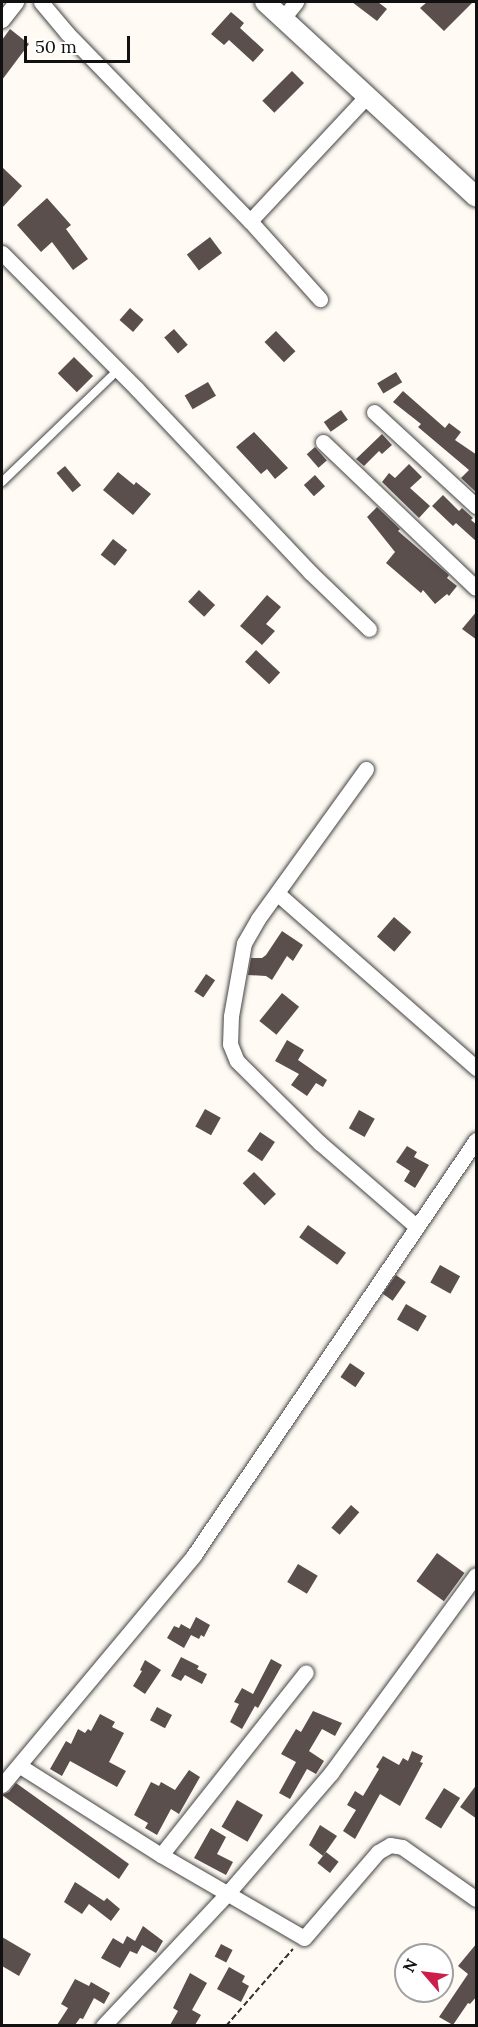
<!DOCTYPE html>
<style>
body{margin:0}
#map{position:relative;width:478px;height:2027px;overflow:hidden;background:#fffbf4;font-family:Lora,serif}
div>[style]{position:absolute}
[style*='--x']{left:calc(var(--x)*1px);top:calc(var(--y)*1px);width:calc(var(--w)*1px);rotate:calc(var(--a)*1deg)}
.building>*{inset:0;background:#5a4f4c;transform-origin:0 0}
.path>*{height:2px;margin-top:-1px;transform-origin:0;background:repeating-linear-gradient(90deg,#333 0 6px,transparent 0 9px)}
.roads{filter:drop-shadow(0 0 2px #444) drop-shadow(0 0 2px #444)}
.service>*{height:8px;margin:-4px;padding:0 4px;transform-origin:4px;border-radius:4px;background:#fff}
.minor>*{height:15px;margin:-7.5px;padding:0 7.5px;transform-origin:7.5px;border-radius:7.5px;background:#fff}
.tertiary>*{height:20px;margin:-10px;padding:0 10px;transform-origin:10px;border-radius:10px;background:#fff}
span{translate:-50% -50%;white-space:nowrap;text-align:center;line-height:1.15;-webkit-text-stroke:6px #fff;paint-order:stroke}
.frame{position:absolute;inset:0;border:3px solid #111;pointer-events:none}
.north{position:absolute;left:394px;top:1943px;width:60px;height:60px;box-sizing:border-box;background:#fff;border:2px solid #a0a0a0;border-radius:50%;rotate:298deg;font-size:16px;font-weight:700;line-height:24px;text-align:center;color:#111}
.north::after{content:'';display:block;margin:auto;width:21px;height:27px;background:#cb1e4b;clip-path:polygon(50% 0,100% 100%,50% 72%,0 100%)}
.scale{position:absolute;left:24px;top:36px;width:106px;height:27px;box-sizing:border-box;border:3px solid #111;border-top:0;padding-left:8px;font-size:18px;line-height:21px;white-space:nowrap;color:#111;-webkit-text-stroke:4px #fff;paint-order:stroke}
</style>
<div id="map">
<div class="building">
<div style="clip-path:polygon(352px 2px,378px 2px,387px 9px,377px 21px)"></div>
<div style="clip-path:polygon(427px 2px,473px 2px,444px 31px,420px 8px)"></div>
<div style="clip-path:polygon(231px 12px,244px 23px,240px 28px,264px 50px,253px 62px,229px 40px,224px 45px,211px 34px)"></div>
<div style="clip-path:polygon(10px 29px,29px 44px,2px 80px,2px 40px)"></div>
<div style="left:292px;top:71px;width:17px;height:42px;rotate:45deg"></div>
<div style="clip-path:polygon(2px 167px,22px 186px,2px 208px)"></div>
<div style="clip-path:polygon(47px 198px,71px 225px,66px 229px,88px 259px,73px 270px,52px 242px,41px 252px,17px 225px)"></div>
<div style="left:210px;top:237px;width:20px;height:29px;rotate:53deg"></div>
<div style="left:130px;top:308px;width:18px;height:16px;rotate:41deg"></div>
<div style="left:174px;top:329px;width:21px;height:13px;rotate:49deg"></div>
<div style="left:276px;top:331px;width:28px;height:16px;rotate:46deg"></div>
<div style="left:74px;top:357px;width:27px;height:23px;rotate:45deg"></div>
<div style="left:396px;top:372px;width:12px;height:22px;rotate:59deg"></div>
<div style="left:208px;top:382px;width:16px;height:27px;rotate:60deg"></div>
<div style="clip-path:polygon(403px 391px,445px 428px,449px 423px,461px 432px,455px 440px,477px 455px,477px 493px,461px 478px,469px 470px,418px 427px,421px 424px,393px 402px)"></div>
<div style="left:341px;top:410px;width:12px;height:21px;rotate:55deg"></div>
<div style="clip-path:polygon(254px 432px,288px 468px,275px 479px,267px 469px,261px 474px,236px 447px)"></div>
<div style="clip-path:polygon(382px 434px,392px 445px,382px 454px,379px 451px,364px 466px,356px 459px)"></div>
<div style="left:315px;top:447px;width:18px;height:11px;rotate:49deg"></div>
<div style="clip-path:polygon(409px 464px,422px 477px,410px 488px,430px 506px,419px 518px,382px 482px,389px 473px,395px 478px)"></div>
<div style="left:65px;top:466px;width:25px;height:11px;rotate:50deg"></div>
<div style="clip-path:polygon(118px 472px,134px 485px,136px 482px,151px 494px,133px 515px,103px 490px)"></div>
<div style="left:315px;top:475px;width:15px;height:15px;rotate:48deg"></div>
<div style="clip-path:polygon(443px 495px,459px 511px,462px 508px,473px 518px,471px 520px,477px 525px,477px 542px,456px 523px,453px 526px,432px 506px)"></div>
<div style="clip-path:polygon(377px 507px,400px 529px,398px 531px,449px 575px,447px 578px,457px 586px,449px 596px,447px 594px,435px 604px,423px 590px,421px 593px,386px 563px,395px 552px,367px 517px)"></div>
<div style="left:113px;top:539px;width:18px;height:20px;rotate:38deg"></div>
<div style="left:199px;top:590px;width:22px;height:16px;rotate:43deg"></div>
<div style="clip-path:polygon(267px 595px,281px 607px,266px 624px,275px 631px,262px 645px,240px 626px)"></div>
<div style="clip-path:polygon(477px 611px,477px 640px,462px 629px)"></div>
<div style="left:256px;top:650px;width:33px;height:16px;rotate:43deg"></div>
<div style="left:394px;top:917px;width:23px;height:26px;rotate:41deg"></div>
<div style="clip-path:polygon(282px 931px,303px 945px,293px 961px,287px 956px,272px 980px,266px 976px,248px 975px,251px 958px,262px 958px,266px 955px)"></div>
<div style="left:206px;top:974px;width:11px;height:21px;rotate:34deg"></div>
<div style="left:282px;top:993px;width:22px;height:36px;rotate:39deg"></div>
<div style="clip-path:polygon(287px 1040px,304px 1050px,298px 1060px,327px 1080px,323px 1087px,316px 1083px,307px 1096px,291px 1085px,299px 1074px,275px 1061px)"></div>
<div style="left:205px;top:1109px;width:18px;height:20px;rotate:29deg"></div>
<div style="left:359px;top:1110px;width:18px;height:21px;rotate:29deg"></div>
<div style="left:260px;top:1132px;width:18px;height:23px;rotate:34deg"></div>
<div style="clip-path:polygon(407px 1146px,417px 1152px,414px 1157px,429px 1165px,415px 1188px,404px 1181px,410px 1171px,396px 1162px)"></div>
<div style="left:254px;top:1172px;width:31px;height:16px;rotate:45deg"></div>
<div style="left:308px;top:1225px;width:47px;height:15px;rotate:36deg"></div>
<div style="left:440px;top:1265px;width:23px;height:20px;rotate:29deg"></div>
<div style="left:396px;top:1275px;width:12px;height:23px;rotate:35deg"></div>
<div style="left:406px;top:1304px;width:24px;height:18px;rotate:30deg"></div>
<div style="left:350px;top:1363px;width:18px;height:17px;rotate:34deg"></div>
<div style="left:351px;top:1505px;width:11px;height:30px;rotate:41deg"></div>
<div style="left:437px;top:1553px;width:34px;height:35px;rotate:36deg"></div>
<div style="left:298px;top:1564px;width:23px;height:21px;rotate:31deg"></div>
<div style="clip-path:polygon(196px 1617px,210px 1625px,204px 1637px,201px 1635px,199px 1639px,191px 1635px,184px 1648px,167px 1638px,174px 1626px,179px 1628px,181px 1624px,190px 1629px)"></div>
<div style="clip-path:polygon(181px 1657px,199px 1666px,197px 1669px,207px 1674px,202px 1684px,185px 1675px,181px 1681px,171px 1676px)"></div>
<div style="clip-path:polygon(271px 1659px,282px 1665px,258px 1708px,255px 1706px,242px 1729px,230px 1722px,239px 1704px,234px 1702px,242px 1688px,253px 1694px)"></div>
<div style="clip-path:polygon(145px 1660px,161px 1670px,145px 1694px,133px 1686px,142px 1671px,140px 1670px)"></div>
<div style="left:157px;top:1707px;width:17px;height:15px;rotate:28deg"></div>
<div style="clip-path:polygon(313px 1711px,342px 1723px,335px 1736px,322px 1729px,309px 1751px,324px 1761px,316px 1774px,307px 1769px,290px 1799px,279px 1793px,296px 1762px,281px 1754px,296px 1729px,301px 1732px)"></div>
<div style="clip-path:polygon(100px 1714px,115px 1722px,112px 1727px,124px 1733px,109px 1762px,126px 1771px,117px 1787px,70px 1761px,62px 1776px,50px 1769px,66px 1741px,71px 1744px,78px 1729px,85px 1733px,88px 1729px,91px 1731px)"></div>
<div style="clip-path:polygon(412px 1751px,423px 1756px,420px 1762px,423px 1763px,400px 1806px,380px 1794px,355px 1839px,343px 1831px,356px 1810px,347px 1805px,355px 1791px,363px 1796px,379px 1769px,376px 1767px,383px 1756px,399px 1765px,403px 1758px,408px 1761px)"></div>
<div style="clip-path:polygon(189px 1770px,200px 1777px,179px 1814px,171px 1809px,157px 1835px,145px 1828px,148px 1823px,134px 1815px,151px 1782px,159px 1786px,161px 1782px,175px 1790px)"></div>
<div style="clip-path:polygon(16px 1783px,129px 1864px,119px 1879px,2px 1795px,9px 1792px)"></div>
<div style="clip-path:polygon(477px 1784px,477px 1819px,460px 1807px)"></div>
<div style="left:444px;top:1788px;width:19px;height:36px;rotate:32deg"></div>
<div style="left:237px;top:1800px;width:30px;height:31px;rotate:30deg"></div>
<div style="clip-path:polygon(320px 1825px,337px 1836px,323px 1856px,309px 1845px)"></div>
<div style="clip-path:polygon(211px 1828px,226px 1837px,217px 1854px,233px 1862px,226px 1875px,194px 1858px)"></div>
<div style="left:326px;top:1852px;width:16px;height:14px;rotate:38deg"></div>
<div style="clip-path:polygon(75px 1882px,104px 1901px,107px 1898px,120px 1909px,111px 1921px,89px 1904px,82px 1914px,64px 1902px)"></div>
<div style="clip-path:polygon(143px 1926px,163px 1941px,156px 1953px,142px 1945px,137px 1954px,130px 1951px,120px 1968px,101px 1958px,113px 1938px,123px 1944px,127px 1936px,135px 1941px)"></div>
<div style="clip-path:polygon(2px 1937px,31px 1954px,19px 1976px,2px 1966px)"></div>
<div style="clip-path:polygon(477px 1943px,477px 1996px,470px 2004px,468px 2003px,453px 2025px,439px 2017px,468px 1974px,458px 1966px)"></div>
<div style="left:221px;top:1944px;width:13px;height:14px;rotate:27deg"></div>
<div style="clip-path:polygon(229px 1967px,245px 1976px,242px 1982px,249px 1986px,241px 2002px,217px 1989px)"></div>
<div style="clip-path:polygon(190px 1973px,207px 1983px,192px 2010px,201px 2015px,195px 2025px,170px 2025px,178px 2011px,173px 2008px)"></div>
<div style="clip-path:polygon(75px 1979px,89px 1986px,91px 1982px,110px 1993px,104px 2004px,94px 1998px,83px 2019px,80px 2018px,75px 2025px,57px 2025px,68px 2008px,61px 2004px)"></div>
</div>
<div class="path">
<div style="--x:226;--y:2026;--w:102;--a:-49"></div>
</div>
<div class="roads">
<div class="service">
<div style="--x:2;--y:482;--w:161;--a:-44"></div>
</div>
<div class="minor">
<div style="--x:41;--y:2;--w:40;--a:50"></div>
<div style="--x:67;--y:33;--w:262;--a:45.8"></div>
<div style="--x:250;--y:221;--w:105;--a:48.1"></div>
<div style="--x:283;--y:18;--w:21;--a:-51"></div>
<div style="--x:2;--y:20;--w:23;--a:-52"></div>
<div style="--x:250;--y:221;--w:173;--a:-46.9"></div>
<div style="--x:2;--y:253;--w:192;--a:45.2"></div>
<div style="--x:137;--y:389;--w:252;--a:46.6"></div>
<div style="--x:310;--y:572;--w:82;--a:44"></div>
<div style="--x:374;--y:412;--w:139;--a:42.7"></div>
<div style="--x:323;--y:442;--w:211;--a:43.7"></div>
<div style="--x:366;--y:769;--w:185;--a:125.8"></div>
<div style="--x:258;--y:919;--w:28;--a:120"></div>
<div style="--x:244;--y:943;--w:74;--a:100.1"></div>
<div style="--x:231;--y:1016;--w:28;--a:92"></div>
<div style="--x:230;--y:1044;--w:18;--a:68"></div>
<div style="--x:237;--y:1061;--w:117;--a:44.7"></div>
<div style="--x:320;--y:1143;--w:128;--a:40.9"></div>
<div style="--x:278;--y:894;--w:264;--a:41.3"></div>
<div style="--x:20;--y:1766;--w:167;--a:32.3"></div>
<div style="--x:161;--y:1855;--w:165;--a:30.1"></div>
<div style="--x:304;--y:1938;--w:113;--a:-49.3"></div>
<div style="--x:378;--y:1852;--w:14;--a:-30"></div>
<div style="--x:390;--y:1845;--w:12;--a:9"></div>
<div style="--x:402;--y:1847;--w:90;--a:35.1"></div>
<div style="--x:2;--y:1785;--w:300;--a:-50.1"></div>
<div style="--x:194;--y:1555;--w:502;--a:-55.8"></div>
<div style="--x:161;--y:1855;--w:233;--a:-51.6"></div>
<div style="--x:103;--y:2026;--w:181;--a:-46.8"></div>
<div style="--x:227;--y:1894;--w:160;--a:-49.3"></div>
<div style="--x:331;--y:1773;--w:245;--a:-53.8"></div>
</div>
<div class="tertiary">
<div style="--x:265;--y:2;--w:287;--a:42.7"></div>
</div>
</div>
<div class="frame"></div>
<div class="north">N</div>
<div class="scale">50 m</div>
</div>
